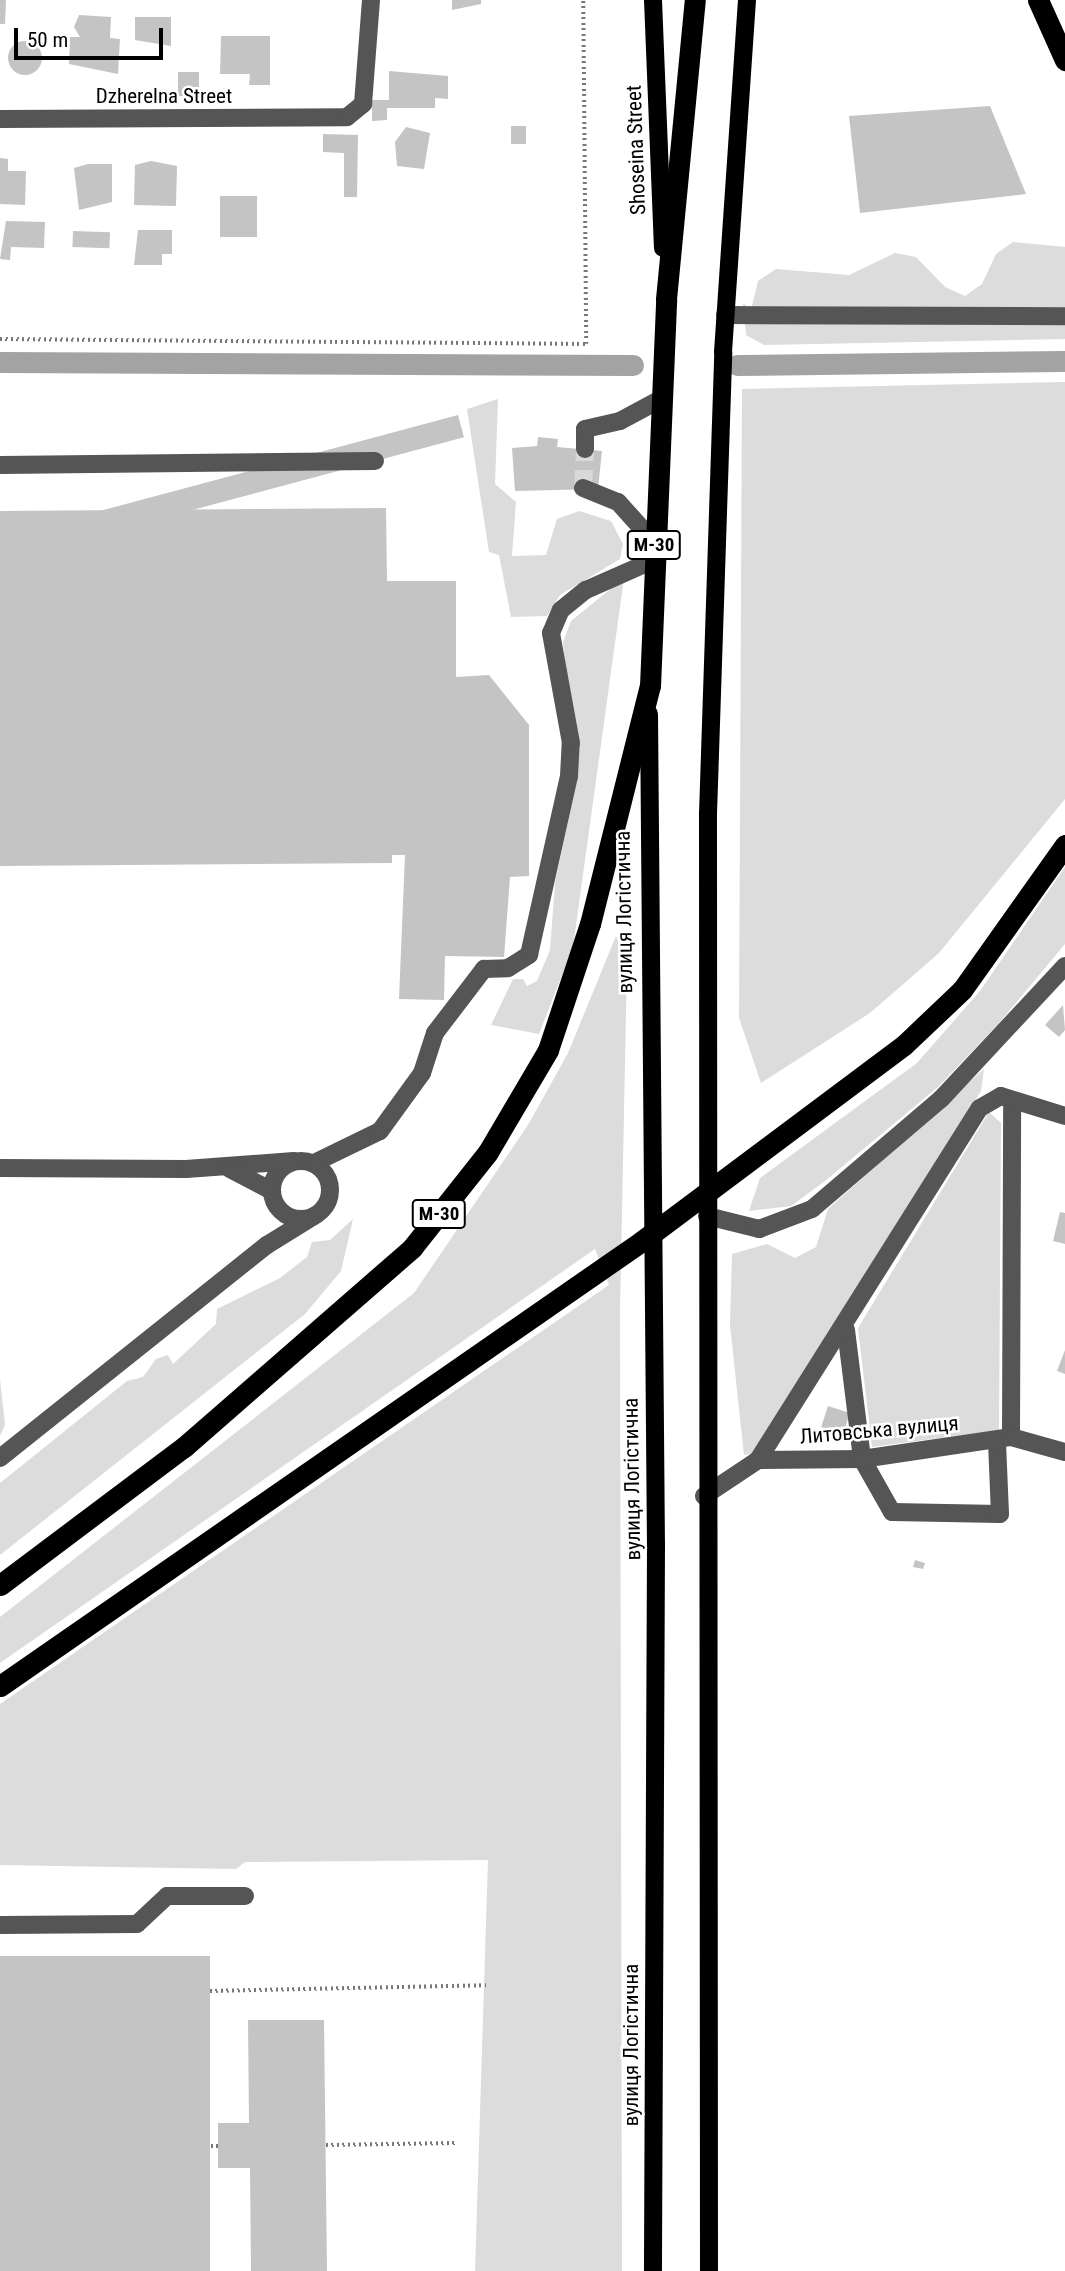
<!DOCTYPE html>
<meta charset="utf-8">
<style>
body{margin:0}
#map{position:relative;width:1065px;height:2271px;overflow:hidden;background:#fff;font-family:"Roboto Condensed",sans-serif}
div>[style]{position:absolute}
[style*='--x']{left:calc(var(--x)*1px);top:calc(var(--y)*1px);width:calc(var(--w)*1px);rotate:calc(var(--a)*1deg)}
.green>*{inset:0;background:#dcdcdc}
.canal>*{height:21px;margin:-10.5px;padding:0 10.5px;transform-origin:10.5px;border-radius:10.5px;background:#a3a3a3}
.building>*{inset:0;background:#c4c4c4;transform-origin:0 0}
.round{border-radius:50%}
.minor-tunnel>*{height:18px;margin-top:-9px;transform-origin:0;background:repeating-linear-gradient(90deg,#d9d9d9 0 18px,transparent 0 27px)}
.path>*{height:3.5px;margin-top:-1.75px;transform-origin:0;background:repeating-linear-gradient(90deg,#777 0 2px,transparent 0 5.5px)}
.minor>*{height:18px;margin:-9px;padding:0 9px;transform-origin:9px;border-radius:9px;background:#555}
.minor>.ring{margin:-9px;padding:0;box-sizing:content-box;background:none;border:18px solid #555;border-radius:50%}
.major>*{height:18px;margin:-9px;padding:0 9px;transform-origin:9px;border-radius:9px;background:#000}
.highway>*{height:21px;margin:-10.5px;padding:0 10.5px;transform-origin:10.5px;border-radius:10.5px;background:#000}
span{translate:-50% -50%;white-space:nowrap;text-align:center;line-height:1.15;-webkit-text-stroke:5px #fff;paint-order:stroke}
.shield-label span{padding:2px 5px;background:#fff;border:2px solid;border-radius:5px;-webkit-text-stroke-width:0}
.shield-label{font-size:19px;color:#000;font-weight:700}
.street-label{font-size:21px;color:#000}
.scale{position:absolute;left:14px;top:28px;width:149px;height:32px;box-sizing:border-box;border:4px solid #000;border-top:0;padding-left:9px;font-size:21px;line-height:24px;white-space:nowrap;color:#000;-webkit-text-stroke:5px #fff;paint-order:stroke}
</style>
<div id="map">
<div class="green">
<div style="clip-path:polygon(1013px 242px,1065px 247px,1065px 339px,764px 345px,746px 335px,743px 303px,751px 310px,758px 281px,776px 269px,849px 275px,895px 253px,916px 257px,945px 287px,965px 296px,982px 284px,996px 254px)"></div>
<div style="clip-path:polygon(1065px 382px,1065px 799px,939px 953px,870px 1013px,761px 1083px,739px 1018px,742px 389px)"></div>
<div style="clip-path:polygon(498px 399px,495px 484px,516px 502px,512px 556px,546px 555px,557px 519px,579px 511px,611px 521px,623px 544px,620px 559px,560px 595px,547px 616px,511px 617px,499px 555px,489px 552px,467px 409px)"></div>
<div style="clip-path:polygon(624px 578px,573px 947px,539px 1034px,491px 1025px,513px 979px,523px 979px,527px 986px,537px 981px,550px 950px,555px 883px,575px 789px,563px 642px,571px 621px)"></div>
<div style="clip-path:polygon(1065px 867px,1065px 944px,1000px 1022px,938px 1087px,825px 1181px,791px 1206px,749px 1211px,760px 1178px,917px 1063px,980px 991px)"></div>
<div style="clip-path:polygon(616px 936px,627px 963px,620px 1311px,622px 2271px,475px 2271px,488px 1860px,245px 1862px,236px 1869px,0 1865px,0 1704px,609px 1285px,595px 1249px,0 1663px,0 1617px,414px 1293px,528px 1125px,568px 1053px)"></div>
<div style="clip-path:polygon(984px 1069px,981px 1091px,753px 1454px,744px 1455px,730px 1325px,732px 1254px,767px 1244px,795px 1258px,816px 1247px,828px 1209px)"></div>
<div style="clip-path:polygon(989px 1112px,1001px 1123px,999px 1430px,872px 1447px,858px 1328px)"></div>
<div style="clip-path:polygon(353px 1219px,341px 1271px,305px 1314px,0 1555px,0 1483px,127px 1381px,143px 1377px,156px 1359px,168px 1355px,173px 1364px,216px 1324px,217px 1309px,280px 1278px,307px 1257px,312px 1242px,330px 1240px)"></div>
<div style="clip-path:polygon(0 1379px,5px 1425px,0 1436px)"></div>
</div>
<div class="canal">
<div style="--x:0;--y:362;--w:633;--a:0.27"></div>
<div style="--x:737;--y:365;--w:328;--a:-0.7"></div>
</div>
<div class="building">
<div style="clip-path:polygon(0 0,6px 0,5px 24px,0 24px)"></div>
<div style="clip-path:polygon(452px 0,481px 0,481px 4px,452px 10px)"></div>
<div style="clip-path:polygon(79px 15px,111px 17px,110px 38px,120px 39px,118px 74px,69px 64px,70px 37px,80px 37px,74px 27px)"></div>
<div style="clip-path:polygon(135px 17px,171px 17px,171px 46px,135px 40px)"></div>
<div style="clip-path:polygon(221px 36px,270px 36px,270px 85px,249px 85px,250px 74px,220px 74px)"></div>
<div class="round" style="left:8px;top:41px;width:34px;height:34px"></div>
<div style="clip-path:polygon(389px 71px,448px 76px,448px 99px,435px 98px,435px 108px,387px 108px,387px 120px,372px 121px,372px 100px,389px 100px)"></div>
<div style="left:178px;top:72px;width:21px;height:24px"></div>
<div style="clip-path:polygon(990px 106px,1026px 194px,860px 213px,849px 116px)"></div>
<div style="left:511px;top:126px;width:15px;height:18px"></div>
<div style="clip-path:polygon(406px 127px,430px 133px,424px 169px,397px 166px,395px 142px)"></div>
<div style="clip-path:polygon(323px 134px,358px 135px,357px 197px,344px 197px,344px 153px,323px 152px)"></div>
<div style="clip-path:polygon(0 158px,8px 159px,8px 171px,26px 171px,25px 205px,0 204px)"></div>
<div style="clip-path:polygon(151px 161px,177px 166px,176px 206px,134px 205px,135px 165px)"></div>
<div style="clip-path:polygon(88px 164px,112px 164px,112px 202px,79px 210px,74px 168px)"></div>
<div style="left:220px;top:196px;width:37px;height:41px"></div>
<div style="clip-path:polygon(6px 221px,45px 222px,44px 248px,11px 247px,10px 260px,0 259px)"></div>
<div style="clip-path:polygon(138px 230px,172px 230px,172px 254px,162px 254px,162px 265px,134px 265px)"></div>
<div style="left:73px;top:231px;width:37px;height:16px;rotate:2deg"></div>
<div style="left:458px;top:415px;width:23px;height:458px;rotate:75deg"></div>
<div style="clip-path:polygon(538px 437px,558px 439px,557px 447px,602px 451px,598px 489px,515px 491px,512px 448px,537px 446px)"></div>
<div style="clip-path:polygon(386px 508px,387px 581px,456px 581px,456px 677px,489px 675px,529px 725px,529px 876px,510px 877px,504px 957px,445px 956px,444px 1000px,399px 999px,405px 855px,392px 855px,392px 863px,0 866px,0 511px)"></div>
<div style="clip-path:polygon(1063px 1005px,1065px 1030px,1059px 1037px,1045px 1025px)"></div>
<div style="clip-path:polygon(1060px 1212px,1065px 1213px,1065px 1244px,1053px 1241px)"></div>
<div style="clip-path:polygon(1065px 1350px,1065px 1374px,1057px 1371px)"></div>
<div style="left:828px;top:1406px;width:23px;height:22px;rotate:18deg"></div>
<div style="clip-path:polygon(915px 1560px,925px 1563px,923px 1569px,913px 1567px)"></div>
<div style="left:0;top:1956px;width:210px;height:315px"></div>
<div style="clip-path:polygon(248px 2020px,324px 2020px,327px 2271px,251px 2271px,250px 2168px,218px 2168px,218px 2123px,249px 2123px)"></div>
</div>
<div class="minor-tunnel">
<div style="--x:583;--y:488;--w:39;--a:-87"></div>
</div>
<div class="path">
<div style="--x:0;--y:339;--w:586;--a:0.49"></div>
<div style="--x:586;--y:344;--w:344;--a:-90.5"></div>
<div style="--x:210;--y:1991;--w:276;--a:-1.2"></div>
<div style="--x:326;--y:2145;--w:129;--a:-0.9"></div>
<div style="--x:211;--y:2146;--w:7;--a:0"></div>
</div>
<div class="minor">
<div style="--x:0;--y:119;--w:347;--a:-0.3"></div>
<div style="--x:347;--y:117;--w:21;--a:-39"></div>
<div style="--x:363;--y:104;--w:104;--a:-85.6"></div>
<div style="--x:725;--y:315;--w:340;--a:0.2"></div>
<div style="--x:585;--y:449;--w:20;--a:-90"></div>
<div style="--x:585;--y:429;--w:36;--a:-13"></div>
<div style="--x:620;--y:421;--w:47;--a:-28.2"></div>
<div style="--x:0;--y:465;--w:375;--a:-0.6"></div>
<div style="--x:583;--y:488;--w:38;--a:22"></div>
<div style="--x:618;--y:502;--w:54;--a:48"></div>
<div class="ring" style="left:272px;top:1161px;width:40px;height:40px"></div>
<div style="--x:314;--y:1163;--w:73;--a:-25.9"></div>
<div style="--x:380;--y:1131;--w:72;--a:-54.1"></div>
<div style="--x:422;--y:1073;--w:42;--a:-72"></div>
<div style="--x:435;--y:1033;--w:81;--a:-52.6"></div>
<div style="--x:484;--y:969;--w:24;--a:-2"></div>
<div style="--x:508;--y:968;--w:25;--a:-32"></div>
<div style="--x:529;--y:955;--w:183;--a:-77.4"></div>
<div style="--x:569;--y:776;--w:33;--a:-87"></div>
<div style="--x:571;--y:743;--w:112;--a:-100.3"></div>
<div style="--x:551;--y:633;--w:25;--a:-67"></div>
<div style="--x:561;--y:610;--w:32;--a:-39"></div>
<div style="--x:586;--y:590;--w:74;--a:-23.8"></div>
<div style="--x:0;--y:1168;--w:186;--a:0.3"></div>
<div style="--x:186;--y:1169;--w:108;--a:-4.2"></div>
<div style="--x:230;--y:1169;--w:47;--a:27.6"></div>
<div style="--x:707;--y:1216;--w:54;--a:14"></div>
<div style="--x:759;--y:1229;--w:57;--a:-20.7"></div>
<div style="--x:812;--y:1209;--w:170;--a:-40.5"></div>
<div style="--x:941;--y:1099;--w:182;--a:-47"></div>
<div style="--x:846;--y:1330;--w:130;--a:82.9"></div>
<div style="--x:862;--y:1459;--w:61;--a:60.5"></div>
<div style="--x:892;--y:1512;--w:108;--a:1.1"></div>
<div style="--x:1000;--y:1514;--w:71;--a:-92.4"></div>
<div style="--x:1011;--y:1437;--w:336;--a:-89.8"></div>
<div style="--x:0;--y:1458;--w:342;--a:-38.6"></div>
<div style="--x:267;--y:1245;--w:55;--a:-31.7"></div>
<div style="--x:758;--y:1460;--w:416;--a:-57.8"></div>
<div style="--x:980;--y:1108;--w:24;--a:-30"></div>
<div style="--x:1001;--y:1096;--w:67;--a:17.4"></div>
<div style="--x:704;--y:1496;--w:65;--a:-33.7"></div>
<div style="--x:758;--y:1460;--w:104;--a:-0.6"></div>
<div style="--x:862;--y:1459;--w:151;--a:-8.4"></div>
<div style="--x:1011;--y:1437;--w:56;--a:15.5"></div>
<div style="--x:0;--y:1925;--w:137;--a:-0.4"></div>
<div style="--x:137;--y:1924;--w:41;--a:-43"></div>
<div style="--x:167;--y:1896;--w:78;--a:0"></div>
</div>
<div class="major">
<div style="--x:653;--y:0;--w:248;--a:87.7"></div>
<div style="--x:649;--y:714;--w:830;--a:89.52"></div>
<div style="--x:656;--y:1544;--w:727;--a:90.24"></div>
<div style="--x:709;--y:2271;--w:1457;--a:-90.04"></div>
<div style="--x:708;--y:814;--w:462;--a:-88.1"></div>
<div style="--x:723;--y:352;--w:353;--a:-86.1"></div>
</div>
<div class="highway">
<div style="--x:1038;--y:0;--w:66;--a:65.8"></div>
<div style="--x:0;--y:1585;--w:230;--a:-36.9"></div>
<div style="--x:184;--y:1447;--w:303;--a:-41.1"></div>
<div style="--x:412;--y:1248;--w:122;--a:-51.6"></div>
<div style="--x:488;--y:1152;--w:118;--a:-59.5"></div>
<div style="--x:548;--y:1050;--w:133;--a:-71.6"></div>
<div style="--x:590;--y:924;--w:245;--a:-75.9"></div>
<div style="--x:650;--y:686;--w:387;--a:-87.6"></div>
<div style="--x:666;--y:299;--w:300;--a:-84.5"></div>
<div style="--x:0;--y:1686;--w:781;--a:-34.73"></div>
<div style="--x:642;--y:1241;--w:327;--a:-36.8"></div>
<div style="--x:904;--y:1045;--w:80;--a:-43.5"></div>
<div style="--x:962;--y:990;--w:178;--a:-54.6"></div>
</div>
<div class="shield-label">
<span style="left:654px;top:545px">М-30</span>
<span style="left:439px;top:1214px">М-30</span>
</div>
<div class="street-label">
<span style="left:164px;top:96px">Dzherelna Street</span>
<span style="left:636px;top:150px;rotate:-92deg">Shoseina Street</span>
<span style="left:624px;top:912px;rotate:-91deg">вулиця Логістична</span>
<span style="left:879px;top:1430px;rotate:-5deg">Литовська вулиця</span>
<span style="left:632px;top:1479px;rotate:-91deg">вулиця Логістична</span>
<span style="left:631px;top:2045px;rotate:-90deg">вулиця Логістична</span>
</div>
<div class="scale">50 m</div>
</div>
